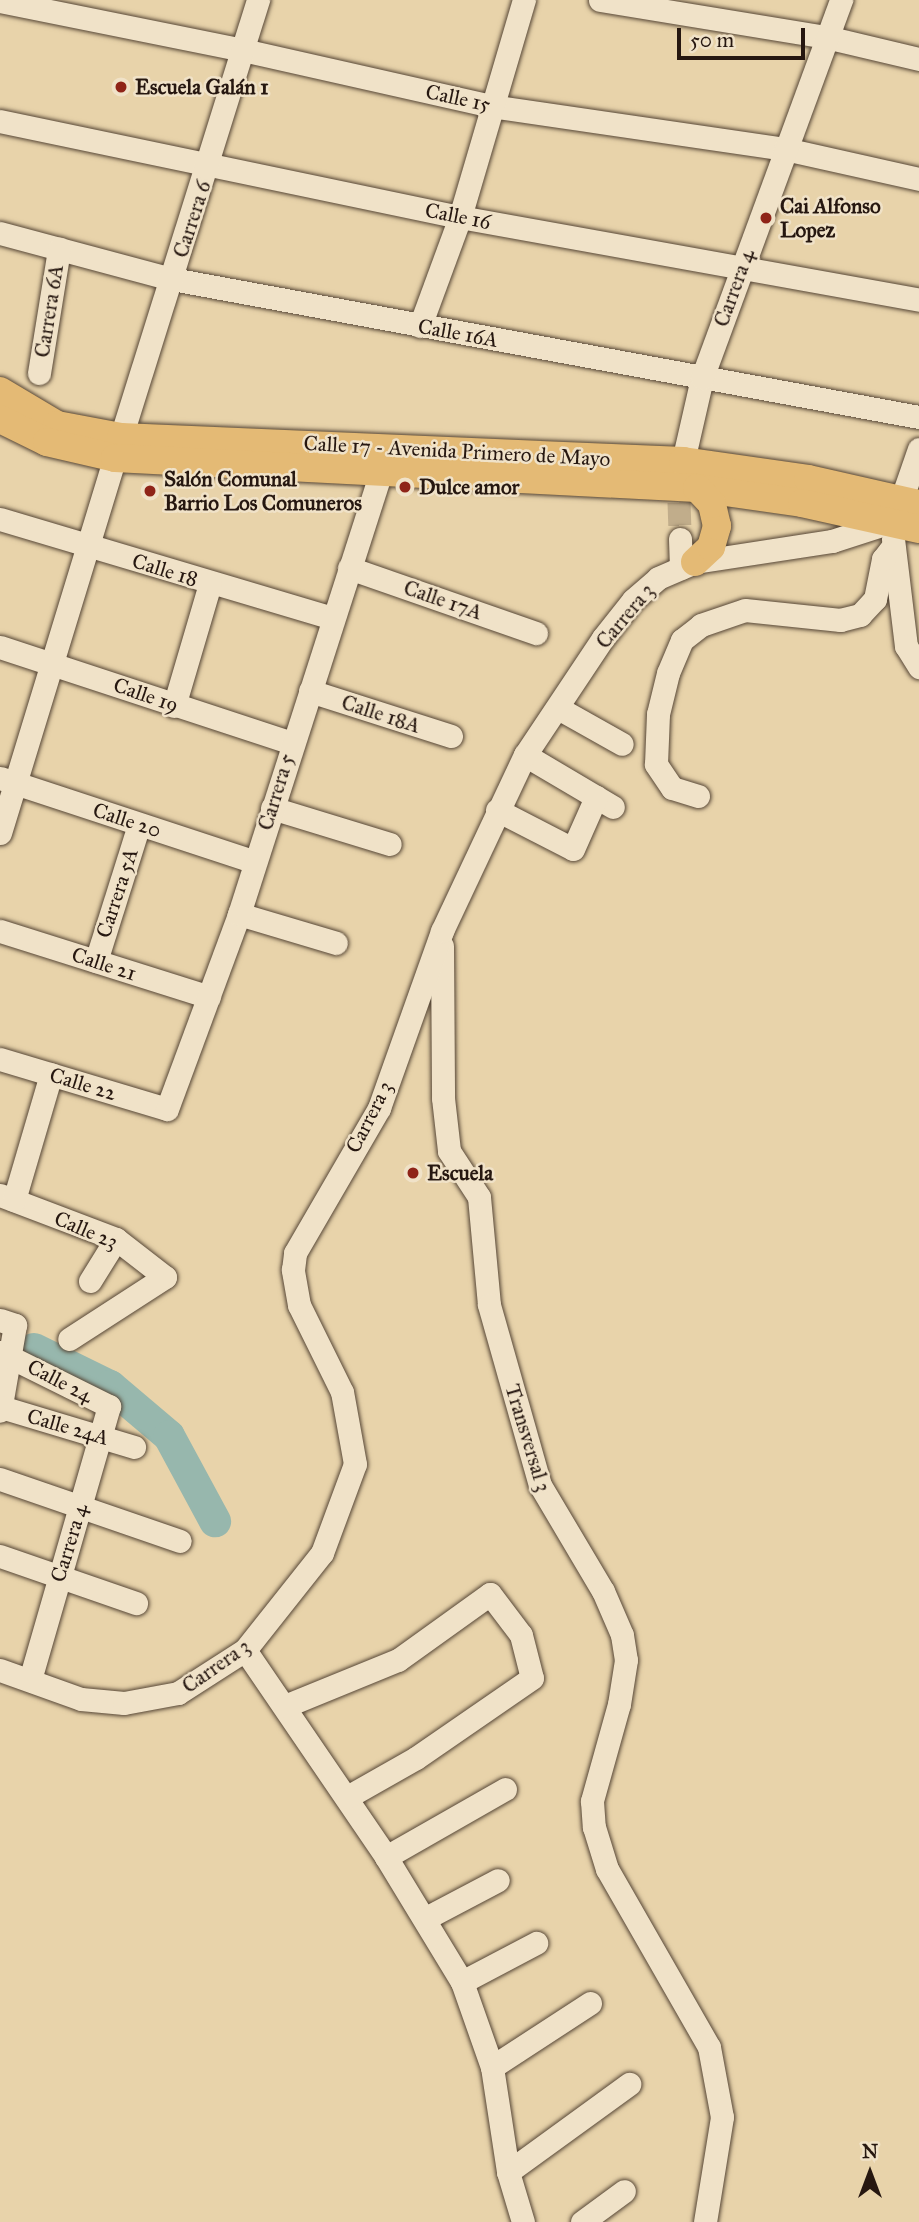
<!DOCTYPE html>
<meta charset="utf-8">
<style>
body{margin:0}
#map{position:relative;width:919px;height:2222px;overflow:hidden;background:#e8d3aa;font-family:"IM FELL Great Primer",serif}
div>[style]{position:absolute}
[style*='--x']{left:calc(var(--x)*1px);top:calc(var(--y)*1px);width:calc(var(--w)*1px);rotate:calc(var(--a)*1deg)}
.river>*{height:32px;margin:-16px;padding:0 16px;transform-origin:16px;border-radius:16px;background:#97b7ad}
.minor-tunnel>*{height:23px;margin-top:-11.5px;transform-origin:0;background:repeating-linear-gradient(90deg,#c1ad8b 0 23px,transparent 0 34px)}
.roads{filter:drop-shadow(0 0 2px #564636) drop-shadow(0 0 2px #564636)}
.minor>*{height:23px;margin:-11.5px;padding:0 11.5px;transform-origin:11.5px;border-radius:11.5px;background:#f0e2c8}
.major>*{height:28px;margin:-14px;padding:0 14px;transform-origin:14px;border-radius:14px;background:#e4ba75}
.dots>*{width:19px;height:19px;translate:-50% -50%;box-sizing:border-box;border:4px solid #f0e2c8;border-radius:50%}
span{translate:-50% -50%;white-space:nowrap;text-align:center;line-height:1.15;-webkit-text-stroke:5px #f0e2c8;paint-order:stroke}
.poi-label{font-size:21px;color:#261710;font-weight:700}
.left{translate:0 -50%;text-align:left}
.street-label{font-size:21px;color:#261710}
.north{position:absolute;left:835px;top:2138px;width:70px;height:70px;-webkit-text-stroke:5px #f0e2c8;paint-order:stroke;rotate:0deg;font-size:19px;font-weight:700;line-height:28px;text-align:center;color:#261710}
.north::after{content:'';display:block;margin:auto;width:24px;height:32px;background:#261710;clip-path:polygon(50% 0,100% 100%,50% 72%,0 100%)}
.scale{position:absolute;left:677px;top:28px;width:128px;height:32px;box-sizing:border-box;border:4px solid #261710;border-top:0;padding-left:9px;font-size:21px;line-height:24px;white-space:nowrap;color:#261710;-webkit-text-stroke:5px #f0e2c8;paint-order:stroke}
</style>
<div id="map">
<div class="river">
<div style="--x:34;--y:1349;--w:85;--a:26"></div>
<div style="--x:110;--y:1386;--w:77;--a:40.3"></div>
<div style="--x:169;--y:1436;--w:97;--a:61.6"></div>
</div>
<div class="minor-tunnel">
<div style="--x:679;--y:502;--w:37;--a:88"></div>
</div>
<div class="roads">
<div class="minor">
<div style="--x:600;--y:0;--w:229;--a:9.3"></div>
<div style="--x:826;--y:37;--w:96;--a:13.3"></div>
<div style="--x:0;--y:1;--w:248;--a:11.4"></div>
<div style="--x:243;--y:50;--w:254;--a:12.7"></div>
<div style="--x:491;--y:106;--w:297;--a:8.3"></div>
<div style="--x:785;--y:149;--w:137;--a:12.6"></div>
<div style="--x:0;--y:121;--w:470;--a:11.8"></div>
<div style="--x:460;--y:217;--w:466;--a:10.2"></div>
<div style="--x:0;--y:233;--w:178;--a:15"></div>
<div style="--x:172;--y:279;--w:760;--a:10.47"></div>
<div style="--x:420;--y:326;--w:116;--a:-69.8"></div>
<div style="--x:460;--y:217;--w:226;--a:-73.6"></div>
<div style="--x:39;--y:373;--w:126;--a:-80.8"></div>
<div style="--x:121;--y:437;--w:458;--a:-72.6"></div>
<div style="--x:683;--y:461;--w:85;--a:-77.1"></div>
<div style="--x:702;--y:378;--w:403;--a:-69.8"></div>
<div style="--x:0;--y:519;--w:346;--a:16.6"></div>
<div style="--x:680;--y:539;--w:29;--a:88"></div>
<div style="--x:893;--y:539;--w:108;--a:83.1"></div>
<div style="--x:906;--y:646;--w:25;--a:58"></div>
<div style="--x:349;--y:568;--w:198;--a:19.2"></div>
<div style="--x:0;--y:647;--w:307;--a:18.2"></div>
<div style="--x:310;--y:691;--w:148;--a:17.7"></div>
<div style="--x:174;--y:706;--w:127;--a:-73.6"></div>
<div style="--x:558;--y:708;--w:73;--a:29.4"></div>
<div style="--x:525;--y:755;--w:102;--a:30.6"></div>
<div style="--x:0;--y:778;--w:268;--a:18.2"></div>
<div style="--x:698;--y:796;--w:27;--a:-163"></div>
<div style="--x:672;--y:788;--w:29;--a:-124"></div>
<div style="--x:656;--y:764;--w:50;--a:-87.7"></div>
<div style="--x:658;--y:714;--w:42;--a:-76.3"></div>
<div style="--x:668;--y:673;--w:36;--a:-67"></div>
<div style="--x:682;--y:640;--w:24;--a:-38"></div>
<div style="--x:701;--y:625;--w:46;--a:-18.8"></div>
<div style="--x:745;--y:610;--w:96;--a:6"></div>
<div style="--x:840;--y:620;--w:21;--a:-14"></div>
<div style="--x:860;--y:615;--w:22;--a:-47"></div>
<div style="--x:875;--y:599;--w:41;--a:-78.7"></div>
<div style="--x:883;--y:559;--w:16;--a:-52"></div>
<div style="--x:272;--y:808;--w:123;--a:17"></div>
<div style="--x:497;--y:810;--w:85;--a:27.2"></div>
<div style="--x:573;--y:849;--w:57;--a:-66.1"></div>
<div style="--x:0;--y:833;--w:392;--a:-73"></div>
<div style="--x:239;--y:914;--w:101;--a:16.6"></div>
<div style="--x:0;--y:931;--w:219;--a:17.5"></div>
<div style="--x:442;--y:946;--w:152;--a:89.6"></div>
<div style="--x:443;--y:1098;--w:53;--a:83.5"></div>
<div style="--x:449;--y:1151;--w:55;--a:56.9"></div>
<div style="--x:479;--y:1197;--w:108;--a:84.7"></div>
<div style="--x:489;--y:1305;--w:187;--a:74.2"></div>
<div style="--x:540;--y:1485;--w:123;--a:59.3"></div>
<div style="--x:603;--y:1591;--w:48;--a:66.6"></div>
<div style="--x:622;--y:1635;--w:25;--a:81"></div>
<div style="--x:626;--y:1660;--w:45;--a:99"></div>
<div style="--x:619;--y:1704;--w:101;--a:105.6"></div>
<div style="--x:592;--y:1801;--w:26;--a:86"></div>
<div style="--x:594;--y:1827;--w:44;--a:72.8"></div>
<div style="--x:607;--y:1869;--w:205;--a:60.2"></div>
<div style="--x:709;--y:2047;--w:71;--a:79.5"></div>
<div style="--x:722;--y:2117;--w:106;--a:99.2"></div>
<div style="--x:96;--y:961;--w:143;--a:-72.5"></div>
<div style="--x:0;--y:1059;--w:174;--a:16.7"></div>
<div style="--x:167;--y:1109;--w:208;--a:-69.7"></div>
<div style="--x:239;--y:914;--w:462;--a:-72.2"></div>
<div style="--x:0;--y:1195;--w:124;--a:20.8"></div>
<div style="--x:116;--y:1239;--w:62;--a:37.8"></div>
<div style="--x:165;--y:1277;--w:114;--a:147.1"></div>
<div style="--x:14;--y:1200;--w:131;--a:-73.6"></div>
<div style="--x:90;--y:1281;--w:49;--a:-58.2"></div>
<div style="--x:0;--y:1320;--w:16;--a:18"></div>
<div style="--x:15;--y:1325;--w:87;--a:99.9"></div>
<div style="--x:0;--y:1352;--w:122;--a:26.4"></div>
<div style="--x:109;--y:1406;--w:285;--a:106.1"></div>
<div style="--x:1;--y:1407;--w:139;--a:16.7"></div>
<div style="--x:0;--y:1479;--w:190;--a:19"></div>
<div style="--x:0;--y:1556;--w:144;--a:19.1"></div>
<div style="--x:245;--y:1650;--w:250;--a:55.7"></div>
<div style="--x:386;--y:1857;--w:146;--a:58.7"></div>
<div style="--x:462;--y:1982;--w:90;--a:70.6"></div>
<div style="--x:492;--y:2067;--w:106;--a:81.3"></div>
<div style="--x:508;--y:2172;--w:52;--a:73.3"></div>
<div style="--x:0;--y:1670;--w:86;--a:19.7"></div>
<div style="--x:81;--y:1699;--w:43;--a:5.3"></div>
<div style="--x:124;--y:1703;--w:55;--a:-10.5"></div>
<div style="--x:178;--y:1693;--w:80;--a:-32.7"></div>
<div style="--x:245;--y:1650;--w:124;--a:-51.6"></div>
<div style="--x:322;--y:1553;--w:95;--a:-69.7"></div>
<div style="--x:355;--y:1464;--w:73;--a:-100.2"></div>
<div style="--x:342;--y:1392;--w:97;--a:-116.3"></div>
<div style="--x:299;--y:1305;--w:36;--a:-100"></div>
<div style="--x:293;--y:1270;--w:17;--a:-83"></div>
<div style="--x:295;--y:1253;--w:168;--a:-59.9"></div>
<div style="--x:379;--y:1108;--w:188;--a:-70.4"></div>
<div style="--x:442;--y:931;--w:195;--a:-64.8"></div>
<div style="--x:525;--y:755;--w:141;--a:-56.3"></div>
<div style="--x:603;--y:638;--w:48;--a:-51.7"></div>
<div style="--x:633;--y:600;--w:33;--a:-41"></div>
<div style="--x:658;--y:578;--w:40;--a:-23.4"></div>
<div style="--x:695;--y:562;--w:139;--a:-8.7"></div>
<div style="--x:832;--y:541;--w:65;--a:-17.9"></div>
<div style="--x:894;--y:521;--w:76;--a:-70.9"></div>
<div style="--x:285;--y:1706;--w:122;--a:-22.2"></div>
<div style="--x:398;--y:1660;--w:113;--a:-35.7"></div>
<div style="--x:490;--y:1594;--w:51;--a:52.9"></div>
<div style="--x:521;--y:1635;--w:44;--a:75.7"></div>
<div style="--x:532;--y:1678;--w:141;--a:145.4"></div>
<div style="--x:416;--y:1758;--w:79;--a:150.5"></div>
<div style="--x:386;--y:1857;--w:137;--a:-29.7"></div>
<div style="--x:426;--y:1918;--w:81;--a:-27.8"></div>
<div style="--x:462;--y:1982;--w:84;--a:-27.8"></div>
<div style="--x:492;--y:2067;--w:117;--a:-33.1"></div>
<div style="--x:508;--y:2172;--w:150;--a:-36"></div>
<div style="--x:582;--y:2222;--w:52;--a:-36.4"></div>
</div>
<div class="major">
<div style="--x:0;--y:391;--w:66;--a:30.8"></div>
<div style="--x:57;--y:425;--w:65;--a:10.6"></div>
<div style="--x:121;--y:437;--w:563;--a:2.45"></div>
<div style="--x:683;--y:461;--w:126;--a:8.2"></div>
<div style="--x:808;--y:479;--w:114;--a:12.7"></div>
<div style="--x:0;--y:419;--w:52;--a:26.1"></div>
<div style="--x:47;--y:442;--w:70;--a:13.2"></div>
<div style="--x:115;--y:458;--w:583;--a:2.95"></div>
<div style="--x:697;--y:488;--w:106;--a:8.1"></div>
<div style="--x:802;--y:503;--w:120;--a:12.5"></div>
<div style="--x:695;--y:562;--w:22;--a:-43"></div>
<div style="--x:711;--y:547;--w:22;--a:-74"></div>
<div style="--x:717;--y:526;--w:23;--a:-103"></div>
<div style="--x:712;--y:504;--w:22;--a:-133"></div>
</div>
</div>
<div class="dots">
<div style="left:121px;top:87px;background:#8f2418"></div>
<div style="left:766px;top:218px;background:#8f2418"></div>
<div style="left:405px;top:487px;background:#8f2418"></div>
<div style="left:150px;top:491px;background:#8f2418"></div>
<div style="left:413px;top:1173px;background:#8f2418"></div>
</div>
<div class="poi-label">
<span class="left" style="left:135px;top:87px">Escuela Galán 1</span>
<span class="left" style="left:780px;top:218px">Cai Alfonso<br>Lopez</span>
<span class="left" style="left:164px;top:491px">Salón Comunal<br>Barrio Los Comuneros</span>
<span class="left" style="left:419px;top:487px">Dulce amor</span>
<span class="left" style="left:427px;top:1173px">Escuela</span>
</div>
<div class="street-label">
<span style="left:458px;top:98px;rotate:12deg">Calle 15</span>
<span style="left:458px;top:216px;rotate:11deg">Calle 16</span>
<span style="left:192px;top:219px;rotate:-72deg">Carrera 6</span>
<span style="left:734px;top:288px;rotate:-70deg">Carrera 4</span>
<span style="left:49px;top:311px;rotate:-81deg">Carrera 6A</span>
<span style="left:458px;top:333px;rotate:10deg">Calle 16A</span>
<span style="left:457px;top:451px;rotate:3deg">Calle 17 - Avenida Primero de Mayo</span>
<span style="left:165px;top:570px;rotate:17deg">Calle 18</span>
<span style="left:443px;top:600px;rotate:19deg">Calle 17A</span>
<span style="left:625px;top:616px;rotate:-50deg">Carrera 3</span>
<span style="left:146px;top:695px;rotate:19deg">Calle 19</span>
<span style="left:381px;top:714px;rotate:18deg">Calle 18A</span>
<span style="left:276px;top:792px;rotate:-73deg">Carrera 5</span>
<span style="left:127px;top:820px;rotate:18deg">Calle 20</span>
<span style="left:117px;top:893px;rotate:-72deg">Carrera 5A</span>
<span style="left:104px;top:964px;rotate:18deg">Calle 21</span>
<span style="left:83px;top:1084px;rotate:17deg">Calle 22</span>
<span style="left:369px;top:1117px;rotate:-63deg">Carrera 3</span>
<span style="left:86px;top:1230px;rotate:23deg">Calle 23</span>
<span style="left:60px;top:1381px;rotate:27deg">Calle 24</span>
<span style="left:68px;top:1427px;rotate:16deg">Calle 24A</span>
<span style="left:528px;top:1438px;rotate:73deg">Transversal 3</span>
<span style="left:69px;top:1543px;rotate:-73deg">Carrera 4</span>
<span style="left:216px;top:1666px;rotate:-35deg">Carrera 3</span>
</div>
<div class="north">N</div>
<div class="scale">50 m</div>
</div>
